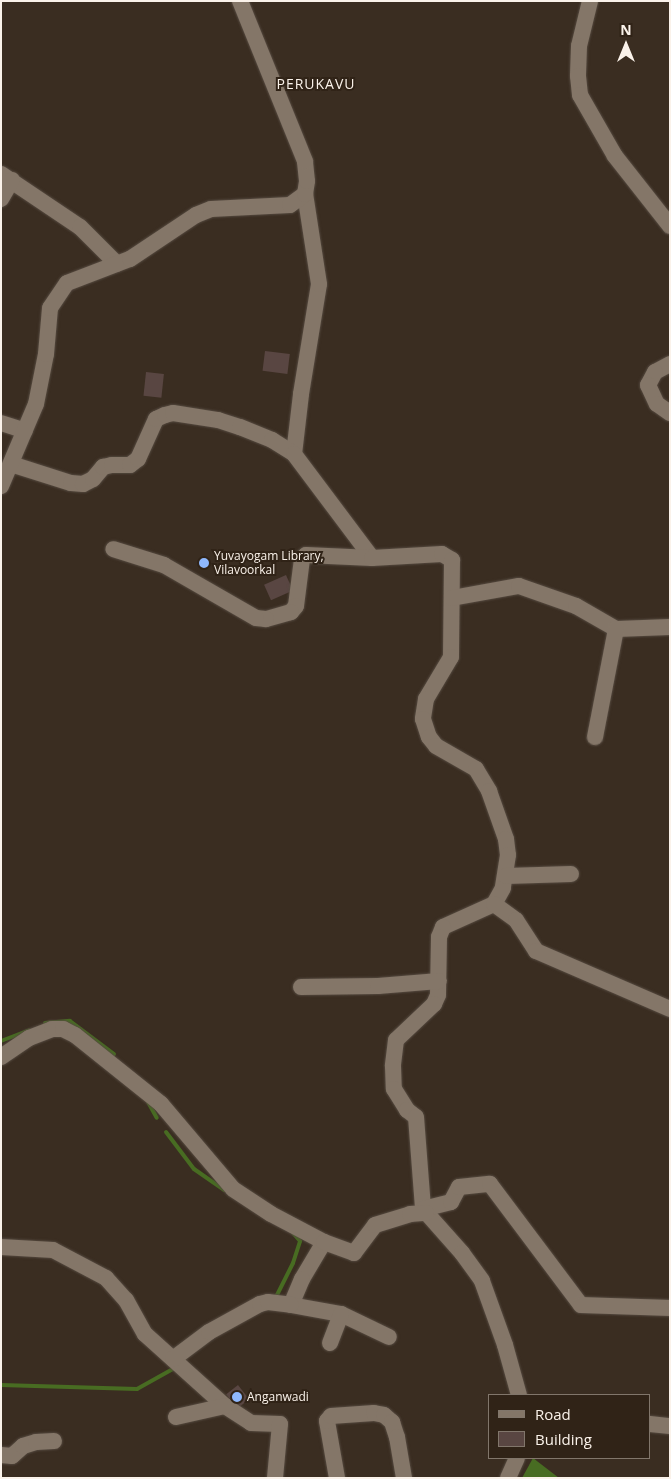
<!DOCTYPE html>
<style>
body{margin:0}
#map{position:relative;width:671px;height:1479px;overflow:hidden;background:#3a2d21;font-family:"Open Sans",sans-serif}
div>[style]{position:absolute}
[style*='--x']{left:calc(var(--x)*1px);top:calc(var(--y)*1px);width:calc(var(--w)*1px);rotate:calc(var(--a)*1deg)}
.water>*{inset:0;background:#486c22}
.stream>*{height:4px;margin:-2px;padding:0 2px;transform-origin:2px;border-radius:2px;background:#486c22}
.building>*{inset:0;background:#594642;transform-origin:0 0}
.roads{filter:drop-shadow(0 0 1px #554a40) drop-shadow(0 0 1px #554a40)}
.minor>*{height:16px;margin:-8px;padding:0 8px;transform-origin:8px;border-radius:8px;background:#847668}
.dots>*{width:14px;height:14px;translate:-50% -50%;box-sizing:border-box;border:2px solid #302317;border-radius:50%}
span{translate:-50% -50%;white-space:nowrap;text-align:center;line-height:1.15;-webkit-text-stroke:4px #302317;paint-order:stroke}
.poi-label{font-size:12px;color:#faf2ea}
.left{translate:0 -50%;text-align:left}
.neighbourhood-label{font-size:14px;color:#faf2ea;letter-spacing:1px}
.frame{position:absolute;inset:0;border:2px solid #faf2ea;pointer-events:none}
.legend{position:absolute;left:488px;top:1394px;width:162px;height:65px;box-sizing:border-box;background:#302317;border:1px solid #81766b;margin:0;padding:6px 9px;list-style:none;font-size:15px;color:#faf2ea}
.legend li{display:flex;align-items:center;gap:10px;height:25px}
.legend b{width:25px;border:1px solid #81766b}
.north{position:absolute;left:601px;top:20px;width:50px;height:50px;-webkit-text-stroke:4px #302317;paint-order:stroke;rotate:0deg;font-size:14px;font-weight:700;line-height:20px;text-align:center;color:#faf2ea}
.north::after{content:'';display:block;margin:auto;width:18px;height:22px;background:#faf2ea;clip-path:polygon(50% 0,100% 100%,50% 72%,0 100%)}
</style>
<div id="map">
<div class="water">
<div style="clip-path:polygon(533px 1458px,559px 1478px,522px 1478px)"></div>
</div>
<div class="stream">
<div style="--x:45;--y:1023;--w:25;--a:-5"></div>
<div style="--x:70;--y:1021;--w:55;--a:36.9"></div>
<div style="--x:1;--y:1041;--w:30;--a:-21"></div>
<div style="--x:148;--y:1102;--w:18;--a:61"></div>
<div style="--x:166;--y:1132;--w:46;--a:52.9"></div>
<div style="--x:194;--y:1169;--w:37;--a:35"></div>
<div style="--x:275;--y:1299;--w:40;--a:-63.4"></div>
<div style="--x:293;--y:1263;--w:23;--a:-72"></div>
<div style="--x:300;--y:1241;--w:11;--a:-131"></div>
<div style="--x:1;--y:1385;--w:136;--a:1.7"></div>
<div style="--x:137;--y:1389;--w:41;--a:-29.1"></div>
</div>
<div class="building">
<div style="left:265px;top:351px;width:25px;height:20px;rotate:7deg"></div>
<div style="left:146px;top:372px;width:18px;height:24px;rotate:6deg"></div>
<div style="left:286px;top:575px;width:17px;height:24px;rotate:66deg"></div>
<div style="left:238px;top:1385px;width:18px;height:15px;rotate:52deg"></div>
</div>
<div class="roads">
<div class="minor">
<div style="--x:590;--y:1;--w:46;--a:103.7"></div>
<div style="--x:579;--y:46;--w:30;--a:92"></div>
<div style="--x:578;--y:76;--w:19;--a:84"></div>
<div style="--x:580;--y:95;--w:70;--a:60.2"></div>
<div style="--x:615;--y:156;--w:89;--a:51.8"></div>
<div style="--x:1;--y:174;--w:95;--a:33.9"></div>
<div style="--x:80;--y:227;--w:52;--a:45"></div>
<div style="--x:1;--y:199;--w:22;--a:-60"></div>
<div style="--x:670;--y:364;--w:17;--a:152"></div>
<div style="--x:655;--y:372;--w:15;--a:118"></div>
<div style="--x:648;--y:385;--w:21;--a:65"></div>
<div style="--x:657;--y:404;--w:16;--a:35"></div>
<div style="--x:1;--y:423;--w:25;--a:18"></div>
<div style="--x:294;--y:454;--w:60;--a:-83.3"></div>
<div style="--x:301;--y:394;--w:111;--a:-80.7"></div>
<div style="--x:319;--y:284;--w:91;--a:-98.8"></div>
<div style="--x:11;--y:464;--w:63;--a:17.6"></div>
<div style="--x:71;--y:483;--w:12;--a:5"></div>
<div style="--x:83;--y:484;--w:11;--a:-27"></div>
<div style="--x:93;--y:479;--w:16;--a:-50"></div>
<div style="--x:103;--y:467;--w:9;--a:-13"></div>
<div style="--x:112;--y:465;--w:18;--a:0"></div>
<div style="--x:130;--y:465;--w:10;--a:-37"></div>
<div style="--x:138;--y:459;--w:44;--a:-65.8"></div>
<div style="--x:156;--y:419;--w:10;--a:-24"></div>
<div style="--x:165;--y:415;--w:8;--a:-14"></div>
<div style="--x:173;--y:413;--w:46;--a:8.8"></div>
<div style="--x:218;--y:420;--w:23;--a:18"></div>
<div style="--x:240;--y:427;--w:35;--a:22"></div>
<div style="--x:272;--y:440;--w:26;--a:32"></div>
<div style="--x:294;--y:454;--w:130;--a:53.1"></div>
<div style="--x:372;--y:558;--w:66;--a:-177.4"></div>
<div style="--x:306;--y:555;--w:6;--a:135"></div>
<div style="--x:302;--y:559;--w:47;--a:97.3"></div>
<div style="--x:296;--y:606;--w:8;--a:130"></div>
<div style="--x:291;--y:612;--w:26;--a:164"></div>
<div style="--x:266;--y:619;--w:10;--a:-174"></div>
<div style="--x:256;--y:618;--w:106;--a:-150.1"></div>
<div style="--x:164;--y:565;--w:53;--a:-162.6"></div>
<div style="--x:1;--y:486;--w:89;--a:-66.9"></div>
<div style="--x:36;--y:404;--w:51;--a:-78.7"></div>
<div style="--x:46;--y:354;--w:46;--a:-85"></div>
<div style="--x:50;--y:308;--w:30;--a:-56"></div>
<div style="--x:67;--y:283;--w:67;--a:-20.9"></div>
<div style="--x:130;--y:259;--w:79;--a:-33.7"></div>
<div style="--x:196;--y:215;--w:16;--a:-22"></div>
<div style="--x:211;--y:209;--w:79;--a:-2.9"></div>
<div style="--x:290;--y:205;--w:19;--a:-36"></div>
<div style="--x:305;--y:194;--w:13;--a:-81"></div>
<div style="--x:307;--y:181;--w:20;--a:-96"></div>
<div style="--x:305;--y:161;--w:173;--a:-112.1"></div>
<div style="--x:372;--y:558;--w:70;--a:-3.3"></div>
<div style="--x:442;--y:554;--w:12;--a:31"></div>
<div style="--x:452;--y:560;--w:97;--a:90.6"></div>
<div style="--x:451;--y:657;--w:49;--a:120.8"></div>
<div style="--x:426;--y:699;--w:20;--a:99"></div>
<div style="--x:423;--y:719;--w:19;--a:72"></div>
<div style="--x:429;--y:737;--w:11;--a:52"></div>
<div style="--x:436;--y:746;--w:46;--a:29.9"></div>
<div style="--x:476;--y:769;--w:26;--a:59"></div>
<div style="--x:489;--y:791;--w:51;--a:70.5"></div>
<div style="--x:506;--y:839;--w:16;--a:83"></div>
<div style="--x:508;--y:855;--w:33;--a:99"></div>
<div style="--x:503;--y:888;--w:18;--a:119"></div>
<div style="--x:494;--y:904;--w:56;--a:155.7"></div>
<div style="--x:443;--y:927;--w:11;--a:112"></div>
<div style="--x:439;--y:937;--w:58;--a:91"></div>
<div style="--x:438;--y:995;--w:10;--a:114"></div>
<div style="--x:434;--y:1004;--w:52;--a:136.5"></div>
<div style="--x:396;--y:1040;--w:26;--a:97"></div>
<div style="--x:393;--y:1066;--w:23;--a:88"></div>
<div style="--x:394;--y:1089;--w:25;--a:58"></div>
<div style="--x:407;--y:1110;--w:11;--a:38"></div>
<div style="--x:416;--y:1117;--w:92;--a:85.6"></div>
<div style="--x:423;--y:1209;--w:59;--a:48.4"></div>
<div style="--x:462;--y:1253;--w:34;--a:54"></div>
<div style="--x:482;--y:1281;--w:68;--a:70.2"></div>
<div style="--x:505;--y:1345;--w:52;--a:74.4"></div>
<div style="--x:452;--y:598;--w:68;--a:-10.2"></div>
<div style="--x:519;--y:586;--w:60;--a:19.3"></div>
<div style="--x:576;--y:606;--w:46;--a:29.9"></div>
<div style="--x:616;--y:629;--w:54;--a:-2.1"></div>
<div style="--x:595;--y:737;--w:110;--a:-79"></div>
<div style="--x:506;--y:876;--w:65;--a:-1.8"></div>
<div style="--x:494;--y:904;--w:27;--a:36"></div>
<div style="--x:516;--y:920;--w:37;--a:57"></div>
<div style="--x:536;--y:951;--w:146;--a:23.4"></div>
<div style="--x:301;--y:987;--w:77;--a:-0.7"></div>
<div style="--x:378;--y:986;--w:61;--a:-4.7"></div>
<div style="--x:1;--y:1057;--w:34;--a:-34"></div>
<div style="--x:29;--y:1038;--w:25;--a:-21"></div>
<div style="--x:52;--y:1029;--w:11;--a:0"></div>
<div style="--x:63;--y:1029;--w:13;--a:27"></div>
<div style="--x:75;--y:1035;--w:110;--a:38.7"></div>
<div style="--x:161;--y:1104;--w:111;--a:49.7"></div>
<div style="--x:233;--y:1189;--w:45;--a:33.3"></div>
<div style="--x:271;--y:1214;--w:60;--a:27.8"></div>
<div style="--x:324;--y:1242;--w:43;--a:120.7"></div>
<div style="--x:302;--y:1279;--w:28;--a:113"></div>
<div style="--x:291;--y:1305;--w:51;--a:10.2"></div>
<div style="--x:341;--y:1314;--w:53;--a:25.6"></div>
<div style="--x:423;--y:1209;--w:29;--a:-14"></div>
<div style="--x:451;--y:1202;--w:17;--a:-62"></div>
<div style="--x:459;--y:1187;--w:31;--a:-6"></div>
<div style="--x:490;--y:1184;--w:151;--a:53.1"></div>
<div style="--x:581;--y:1305;--w:89;--a:1.9"></div>
<div style="--x:324;--y:1242;--w:32;--a:20"></div>
<div style="--x:354;--y:1253;--w:35;--a:-53"></div>
<div style="--x:375;--y:1225;--w:37;--a:-17"></div>
<div style="--x:410;--y:1214;--w:16;--a:-4"></div>
<div style="--x:1;--y:1247;--w:52;--a:3.3"></div>
<div style="--x:53;--y:1250;--w:60;--a:27.8"></div>
<div style="--x:106;--y:1278;--w:30;--a:48"></div>
<div style="--x:126;--y:1300;--w:39;--a:61"></div>
<div style="--x:145;--y:1334;--w:108;--a:42"></div>
<div style="--x:225;--y:1406;--w:31;--a:33"></div>
<div style="--x:251;--y:1423;--w:29;--a:2"></div>
<div style="--x:280;--y:1424;--w:54;--a:95.3"></div>
<div style="--x:330;--y:1343;--w:31;--a:-69"></div>
<div style="--x:173;--y:1359;--w:45;--a:-36.9"></div>
<div style="--x:209;--y:1332;--w:58;--a:-28.8"></div>
<div style="--x:260;--y:1304;--w:8;--a:-14"></div>
<div style="--x:268;--y:1302;--w:23;--a:7"></div>
<div style="--x:176;--y:1417;--w:50;--a:-12.7"></div>
<div style="--x:650;--y:1424;--w:20;--a:6"></div>
<div style="--x:1;--y:1455;--w:11;--a:5"></div>
<div style="--x:12;--y:1456;--w:15;--a:-42"></div>
<div style="--x:23;--y:1446;--w:14;--a:-17"></div>
<div style="--x:36;--y:1442;--w:18;--a:-3"></div>
<div style="--x:337;--y:1478;--w:58;--a:-100"></div>
<div style="--x:327;--y:1421;--w:6;--a:-51"></div>
<div style="--x:331;--y:1416;--w:43;--a:-4"></div>
<div style="--x:374;--y:1413;--w:10;--a:11"></div>
<div style="--x:384;--y:1415;--w:11;--a:41"></div>
<div style="--x:392;--y:1422;--w:16;--a:72"></div>
<div style="--x:397;--y:1437;--w:42;--a:80.3"></div>
<div style="--x:508;--y:1478;--w:22;--a:-66"></div>
</div>
</div>
<div class="dots">
<div style="left:204px;top:563px;background:#8fb8fd"></div>
<div style="left:237px;top:1397px;background:#8fb8fd"></div>
</div>
<div class="poi-label">
<span class="left" style="left:214px;top:563px">Yuvayogam Library,<br>Vilavoorkal</span>
<span class="left" style="left:247px;top:1397px">Anganwadi</span>
</div>
<div class="neighbourhood-label">
<span style="left:316px;top:84px">PERUKAVU</span>
</div>
<div class="frame"></div>
<ul class="legend">
<li><b style="height:6px;background:#847668"></b>Road</li>
<li><b style="height:14px;background:#594642"></b>Building</li>
</ul>
<div class="north">N</div>
</div>
